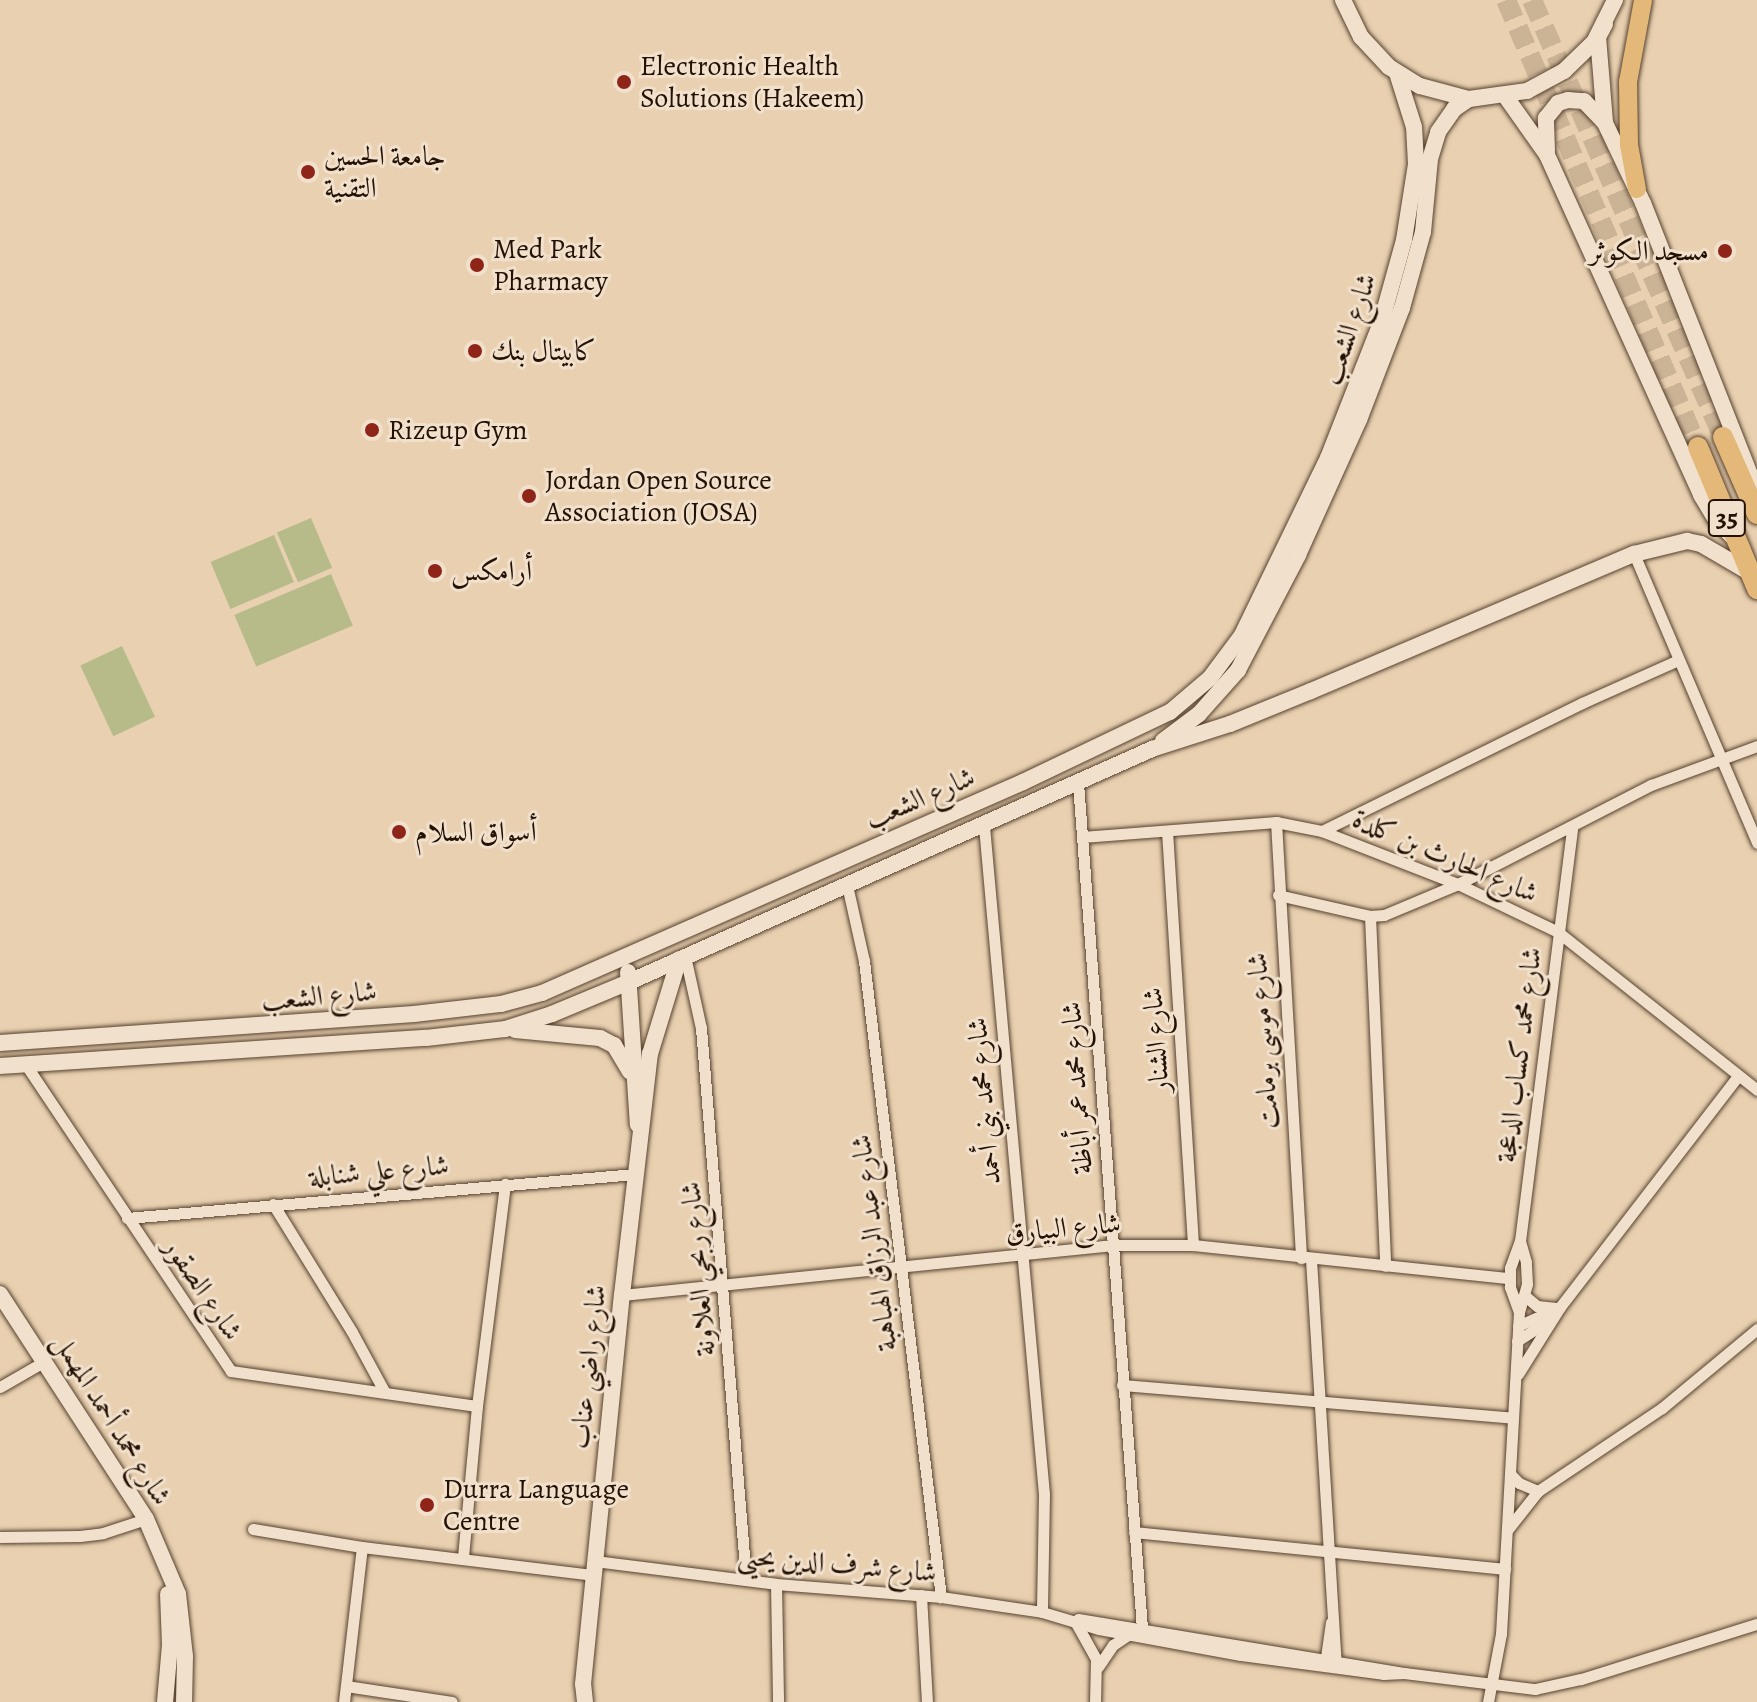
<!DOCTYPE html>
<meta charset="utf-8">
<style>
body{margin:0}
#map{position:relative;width:1757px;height:1702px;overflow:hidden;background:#e8d0b0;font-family:Alegreya,Amiri,serif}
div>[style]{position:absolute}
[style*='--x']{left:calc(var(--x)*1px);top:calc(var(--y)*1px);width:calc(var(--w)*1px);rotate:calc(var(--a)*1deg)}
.green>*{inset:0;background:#b7bb8a;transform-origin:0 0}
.highway-tunnel>*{height:20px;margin-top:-10px;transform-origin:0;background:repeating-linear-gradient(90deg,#cbb396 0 20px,transparent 0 30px)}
.roads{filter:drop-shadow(0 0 2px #56412e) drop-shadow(0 0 2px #56412e)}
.street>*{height:11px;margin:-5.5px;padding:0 5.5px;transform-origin:5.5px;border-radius:5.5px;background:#f0e0cc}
.secondary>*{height:16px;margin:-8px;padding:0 8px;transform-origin:8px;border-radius:8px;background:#f0e0cc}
.primary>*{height:18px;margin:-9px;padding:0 9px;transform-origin:9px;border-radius:9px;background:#e4b878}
.highway>*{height:20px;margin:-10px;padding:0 10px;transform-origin:10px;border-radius:10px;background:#e4b878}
.dots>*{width:22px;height:22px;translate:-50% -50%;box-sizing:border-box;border:4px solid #f0e0cc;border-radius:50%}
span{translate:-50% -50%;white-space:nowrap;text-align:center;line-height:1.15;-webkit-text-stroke:6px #f0e0cc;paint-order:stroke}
.shield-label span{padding:2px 6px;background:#f0e0cc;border:2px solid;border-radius:6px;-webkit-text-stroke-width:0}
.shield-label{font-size:26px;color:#251102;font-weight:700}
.poi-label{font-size:28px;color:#251102}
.left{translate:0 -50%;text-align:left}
.right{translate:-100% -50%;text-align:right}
.street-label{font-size:28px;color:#251102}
</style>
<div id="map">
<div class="green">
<div style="left:311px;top:518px;width:54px;height:37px;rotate:67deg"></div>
<div style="left:274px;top:535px;width:51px;height:69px;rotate:67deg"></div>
<div style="left:331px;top:574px;width:56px;height:105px;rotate:67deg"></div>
<div style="left:122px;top:646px;width:78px;height:46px;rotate:65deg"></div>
</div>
<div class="highway-tunnel">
<div style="--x:1506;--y:0;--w:486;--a:66.8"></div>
<div style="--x:1532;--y:0;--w:477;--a:66.4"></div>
</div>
<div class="roads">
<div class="street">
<div style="--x:1634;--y:554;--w:314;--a:66.9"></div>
<div style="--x:1078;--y:783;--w:848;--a:85.67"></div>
<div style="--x:1276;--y:822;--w:437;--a:86.7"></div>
<div style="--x:984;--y:826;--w:671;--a:84.87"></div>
<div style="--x:1044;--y:1494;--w:118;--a:91"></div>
<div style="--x:1167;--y:831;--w:415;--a:86.4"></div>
<div style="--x:1322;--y:831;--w:290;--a:-26.2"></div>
<div style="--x:1582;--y:703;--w:103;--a:-24.1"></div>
<div style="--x:1082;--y:837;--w:195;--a:-4.4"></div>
<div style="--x:1276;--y:822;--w:47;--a:11.1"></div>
<div style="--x:1322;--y:831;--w:146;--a:21.3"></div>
<div style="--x:1458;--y:884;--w:111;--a:25.6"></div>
<div style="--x:1558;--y:932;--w:254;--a:38.4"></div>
<div style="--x:847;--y:885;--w:78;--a:77.4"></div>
<div style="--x:864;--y:961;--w:641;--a:83.1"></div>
<div style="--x:1278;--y:895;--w:94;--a:12.9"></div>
<div style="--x:1370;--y:916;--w:14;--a:-4"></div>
<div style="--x:1384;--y:915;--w:80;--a:-22.7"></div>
<div style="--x:1458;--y:884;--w:217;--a:-27.2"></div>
<div style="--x:1651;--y:785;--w:113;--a:-20.2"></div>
<div style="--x:1370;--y:916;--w:350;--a:87.5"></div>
<div style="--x:685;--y:956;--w:74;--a:77.5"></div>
<div style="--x:701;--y:1028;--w:554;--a:85.34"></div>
<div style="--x:26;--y:1065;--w:368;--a:56.2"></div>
<div style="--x:231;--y:1371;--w:248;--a:8.1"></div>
<div style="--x:273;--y:1204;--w:150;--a:58.3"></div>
<div style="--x:352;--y:1332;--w:67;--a:61.5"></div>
<div style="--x:127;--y:1218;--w:510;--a:-4.95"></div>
<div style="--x:1311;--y:1259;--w:408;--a:86.5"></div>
<div style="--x:622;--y:1295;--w:494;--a:-5.8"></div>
<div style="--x:1113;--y:1245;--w:80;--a:0"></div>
<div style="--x:1193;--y:1245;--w:318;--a:6"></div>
<div style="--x:1525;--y:1296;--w:16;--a:40"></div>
<div style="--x:1537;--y:1306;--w:19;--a:6"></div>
<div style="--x:1519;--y:1312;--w:27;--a:-110"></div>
<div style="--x:1510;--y:1287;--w:19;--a:-90"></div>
<div style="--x:1510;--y:1268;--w:29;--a:-70"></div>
<div style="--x:1520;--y:1241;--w:416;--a:-82.8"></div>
<div style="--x:1518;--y:1326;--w:46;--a:-24.3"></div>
<div style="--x:1517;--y:1341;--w:35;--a:-33"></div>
<div style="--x:1518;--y:1374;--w:79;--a:-57.9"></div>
<div style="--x:1560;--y:1307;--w:292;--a:-52.4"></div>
<div style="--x:1122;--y:1385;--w:390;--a:4.8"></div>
<div style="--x:0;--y:1387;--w:52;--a:-30"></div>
<div style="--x:1510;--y:1474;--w:13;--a:45"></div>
<div style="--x:1519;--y:1483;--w:21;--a:23"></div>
<div style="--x:253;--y:1529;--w:110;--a:9.4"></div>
<div style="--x:362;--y:1547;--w:234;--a:6.9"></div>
<div style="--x:1508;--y:1529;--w:48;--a:-51.7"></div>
<div style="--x:1538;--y:1491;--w:149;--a:-33.8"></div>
<div style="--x:1662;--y:1408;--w:124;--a:-39.7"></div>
<div style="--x:1134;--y:1532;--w:373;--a:5.7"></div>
<div style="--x:0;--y:1537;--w:80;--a:-0.7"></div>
<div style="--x:80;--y:1536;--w:23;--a:-7"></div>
<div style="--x:103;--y:1533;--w:45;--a:-18"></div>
<div style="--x:463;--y:1557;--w:152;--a:-84.7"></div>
<div style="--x:477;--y:1406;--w:224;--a:-82.8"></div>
<div style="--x:595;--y:1561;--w:182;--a:7.2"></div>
<div style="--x:776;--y:1584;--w:166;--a:4.5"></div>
<div style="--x:941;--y:1597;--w:102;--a:8.4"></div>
<div style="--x:1042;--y:1612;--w:59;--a:16.6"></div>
<div style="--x:1099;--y:1629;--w:144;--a:10.4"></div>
<div style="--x:1241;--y:1655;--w:143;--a:7.6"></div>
<div style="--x:1383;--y:1674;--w:21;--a:-3"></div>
<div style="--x:776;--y:1584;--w:118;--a:89"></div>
<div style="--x:921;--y:1595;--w:107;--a:86.8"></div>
<div style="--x:1078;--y:1619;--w:330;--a:9.4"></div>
<div style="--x:1404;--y:1673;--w:132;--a:7"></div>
<div style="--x:1535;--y:1689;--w:47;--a:-12.3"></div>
<div style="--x:1581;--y:1679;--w:184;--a:-17.4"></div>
<div style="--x:1076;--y:1623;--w:41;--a:60.9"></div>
<div style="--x:1096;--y:1659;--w:43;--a:91.3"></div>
<div style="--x:1325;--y:1664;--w:42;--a:-81.9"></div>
<div style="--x:1098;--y:1667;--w:27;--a:-56"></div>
<div style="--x:1113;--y:1645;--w:18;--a:-34"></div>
<div style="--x:346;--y:1686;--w:107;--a:8.6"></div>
<div style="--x:344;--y:1702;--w:156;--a:-83.4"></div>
<div style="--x:1488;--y:1702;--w:69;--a:-79.2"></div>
<div style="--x:1501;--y:1634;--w:323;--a:-86.8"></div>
<div style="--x:1519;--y:1312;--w:29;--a:-74"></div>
<div style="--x:1527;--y:1284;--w:22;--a:-93"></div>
<div style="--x:1526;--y:1262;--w:22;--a:-106"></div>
</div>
<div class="secondary">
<div style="--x:1343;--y:0;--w:41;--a:64.1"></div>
<div style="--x:1361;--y:37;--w:41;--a:47"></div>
<div style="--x:1389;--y:67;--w:36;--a:32"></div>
<div style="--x:1420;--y:86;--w:51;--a:14.9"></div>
<div style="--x:1469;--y:99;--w:59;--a:-7.9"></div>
<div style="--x:1527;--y:91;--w:42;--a:-28.4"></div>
<div style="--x:1564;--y:71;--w:42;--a:-44"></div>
<div style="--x:1594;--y:42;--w:47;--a:-63.4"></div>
<div style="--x:1605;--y:24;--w:15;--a:118"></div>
<div style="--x:1598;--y:37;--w:86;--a:85.3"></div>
<div style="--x:1605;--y:123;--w:89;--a:64.6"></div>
<div style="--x:1643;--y:203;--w:306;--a:68.5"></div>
<div style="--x:1506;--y:97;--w:71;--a:54.7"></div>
<div style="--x:1547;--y:155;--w:373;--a:65.6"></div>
<div style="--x:1701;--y:495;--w:29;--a:59"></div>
<div style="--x:1716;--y:520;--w:24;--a:45"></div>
<div style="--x:1547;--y:151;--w:33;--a:-92"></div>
<div style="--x:1546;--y:118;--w:19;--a:-51"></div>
<div style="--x:1558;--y:103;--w:10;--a:-17"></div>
<div style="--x:1568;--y:100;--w:16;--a:4"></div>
<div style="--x:1584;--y:101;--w:30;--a:46"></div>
<div style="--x:1163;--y:741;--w:45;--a:-36.9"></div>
<div style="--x:1199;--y:714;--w:59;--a:-48.4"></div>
<div style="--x:1238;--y:670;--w:130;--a:-62.4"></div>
<div style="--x:1298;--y:555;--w:148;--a:-65.7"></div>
<div style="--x:1359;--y:420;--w:120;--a:-69"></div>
<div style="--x:1402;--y:308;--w:79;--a:-74.6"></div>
<div style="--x:1423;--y:232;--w:73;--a:-84.5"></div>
<div style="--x:1430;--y:159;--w:28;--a:-73"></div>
<div style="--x:1438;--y:132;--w:28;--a:-55"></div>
<div style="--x:1454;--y:109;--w:18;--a:-34"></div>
<div style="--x:628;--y:972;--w:153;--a:86.3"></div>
<div style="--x:515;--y:1030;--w:85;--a:5.4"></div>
<div style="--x:600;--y:1038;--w:16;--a:27"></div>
<div style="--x:614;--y:1045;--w:31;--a:59"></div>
<div style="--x:0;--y:1043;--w:415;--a:-4"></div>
<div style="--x:414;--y:1014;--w:88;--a:-6.6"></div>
<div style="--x:501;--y:1004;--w:42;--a:-15"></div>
<div style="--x:542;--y:993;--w:525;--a:-23.69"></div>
<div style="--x:1023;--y:782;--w:163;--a:-25.5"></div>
<div style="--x:1170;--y:712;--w:52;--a:-40.4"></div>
<div style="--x:1210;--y:678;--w:54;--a:-53.3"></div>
<div style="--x:1242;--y:635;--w:197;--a:-64.1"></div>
<div style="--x:1328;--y:458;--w:145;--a:-68.6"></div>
<div style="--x:1381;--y:323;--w:86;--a:-74.5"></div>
<div style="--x:1404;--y:240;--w:77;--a:-81"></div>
<div style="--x:1416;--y:164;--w:37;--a:-93"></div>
<div style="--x:1414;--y:127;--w:57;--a:-107.5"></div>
<div style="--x:0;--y:1066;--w:427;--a:-3.8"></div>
<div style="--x:426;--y:1038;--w:80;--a:-6.5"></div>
<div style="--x:505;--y:1029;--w:49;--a:-17.7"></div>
<div style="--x:552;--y:1014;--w:83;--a:-22.6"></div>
<div style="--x:629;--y:982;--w:573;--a:-24.01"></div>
<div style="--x:1152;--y:749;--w:82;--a:-17.8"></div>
<div style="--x:1230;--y:724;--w:87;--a:-22.2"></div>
<div style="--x:1311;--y:691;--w:351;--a:-23"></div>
<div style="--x:1634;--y:554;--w:55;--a:-13.8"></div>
<div style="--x:1687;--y:541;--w:14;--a:12"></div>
<div style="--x:1701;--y:544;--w:56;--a:30.3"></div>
<div style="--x:0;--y:1294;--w:268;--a:57"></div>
<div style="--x:146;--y:1519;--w:82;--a:66.9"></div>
<div style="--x:178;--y:1594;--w:62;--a:83.6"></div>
<div style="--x:185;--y:1656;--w:46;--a:91.2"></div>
<div style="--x:165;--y:1702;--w:57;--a:-85"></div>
<div style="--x:170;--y:1645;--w:51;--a:-92.2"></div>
<div style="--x:585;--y:1702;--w:18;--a:-96"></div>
<div style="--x:583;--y:1684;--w:391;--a:-84.3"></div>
<div style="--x:622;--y:1295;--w:243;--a:-83.4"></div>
<div style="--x:650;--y:1054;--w:99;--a:-73"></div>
</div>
<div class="primary">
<div style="--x:1637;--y:189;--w:45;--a:-100.3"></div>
<div style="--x:1629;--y:145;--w:63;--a:-90.9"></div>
<div style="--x:1628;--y:82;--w:83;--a:-79.6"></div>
</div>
<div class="highway">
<div style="--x:1723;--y:437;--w:84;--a:66.2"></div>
<div style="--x:1698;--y:447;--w:154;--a:67.4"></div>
</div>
</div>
<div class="dots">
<div style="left:624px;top:82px;background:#8f2418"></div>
<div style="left:308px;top:172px;background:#8f2418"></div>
<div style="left:1725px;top:251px;background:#8f2418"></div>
<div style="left:477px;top:265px;background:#8f2418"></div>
<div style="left:475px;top:351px;background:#8f2418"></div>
<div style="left:372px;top:430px;background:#8f2418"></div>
<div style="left:529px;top:496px;background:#8f2418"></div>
<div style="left:435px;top:571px;background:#8f2418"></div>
<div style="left:399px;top:832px;background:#8f2418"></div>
<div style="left:427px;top:1505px;background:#8f2418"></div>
</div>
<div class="shield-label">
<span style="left:1727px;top:518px">35</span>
</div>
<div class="poi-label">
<span class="left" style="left:640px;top:82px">Electronic Health<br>Solutions (Hakeem)</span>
<span class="left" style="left:324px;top:172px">جامعة الحسين<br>التقنية</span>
<span class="left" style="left:493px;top:265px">Med Park<br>Pharmacy</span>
<span class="right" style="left:1709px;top:251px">مسجد الكوثر</span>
<span class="left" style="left:491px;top:351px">كابيتال بنك</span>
<span class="left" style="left:388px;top:430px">Rizeup Gym</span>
<span class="left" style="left:545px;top:496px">Jordan Open Source<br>Association (JOSA)</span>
<span class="left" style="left:451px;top:571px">أرامكس</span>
<span class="left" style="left:415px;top:832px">أسواق السلام</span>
<span class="left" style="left:443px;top:1505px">Durra Language<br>Centre</span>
</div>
<div class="street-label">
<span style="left:1349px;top:329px;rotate:-71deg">شارع الشعب</span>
<span style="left:920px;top:798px;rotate:-23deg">شارع الشعب</span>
<span style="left:1445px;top:856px;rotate:23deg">شارع الحارث بن كلدة</span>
<span style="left:319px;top:996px;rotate:-5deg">شارع الشعب</span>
<span style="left:1156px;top:1040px;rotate:-94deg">شارع الشنار</span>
<span style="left:1263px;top:1041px;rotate:-94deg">شارع موسى برمامت</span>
<span style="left:1519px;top:1055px;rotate:-83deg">شارع محمد كساب الدعجة</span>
<span style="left:1077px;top:1088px;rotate:-94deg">شارع محمد عمر أباظة</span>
<span style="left:984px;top:1101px;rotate:-95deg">شارع محمد بني أحمد</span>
<span style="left:379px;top:1171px;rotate:-5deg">شارع علي شنابلة</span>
<span style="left:1063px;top:1228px;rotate:-5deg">شارع البيارق</span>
<span style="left:874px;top:1243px;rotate:-97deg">شارع عبد الرزاق الهباهبة</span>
<span style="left:698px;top:1269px;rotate:-95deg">شارع ربحي العلاونة</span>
<span style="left:203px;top:1289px;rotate:56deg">شارع الصقور</span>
<span style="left:588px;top:1367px;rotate:-84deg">شارع راضي عناب</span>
<span style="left:112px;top:1419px;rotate:58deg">شارع محمد أحمد المهمل</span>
<span style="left:837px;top:1564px;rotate:5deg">شارع شرف الدين يحيى</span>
</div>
</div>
